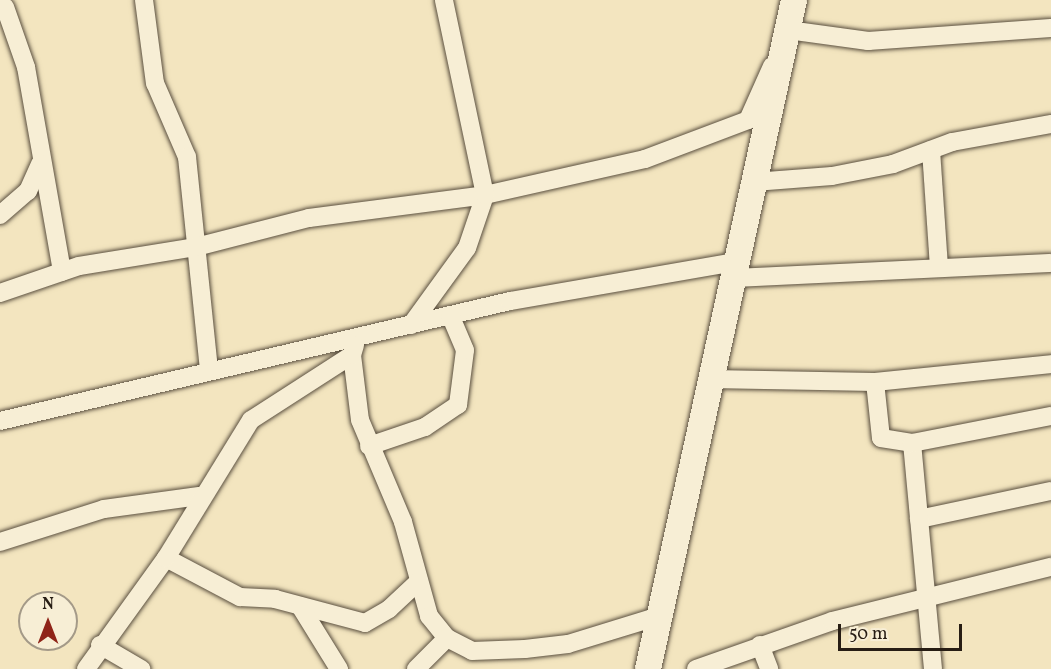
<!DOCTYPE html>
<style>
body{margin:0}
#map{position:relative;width:1051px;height:669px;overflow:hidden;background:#f3e5bf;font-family:Vollkorn,serif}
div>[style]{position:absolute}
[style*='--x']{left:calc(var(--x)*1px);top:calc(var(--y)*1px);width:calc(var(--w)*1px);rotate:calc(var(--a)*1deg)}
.roads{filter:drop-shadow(0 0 2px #5a4f3f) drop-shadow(0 0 2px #5a4f3f)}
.street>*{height:18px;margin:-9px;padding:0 9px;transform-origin:9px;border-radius:9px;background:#f7eed5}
.secondary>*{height:26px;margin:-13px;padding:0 13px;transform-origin:13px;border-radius:13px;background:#f7eed5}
span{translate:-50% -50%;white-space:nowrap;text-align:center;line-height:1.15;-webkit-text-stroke:6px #f7eed5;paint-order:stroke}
.north{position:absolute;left:18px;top:591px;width:60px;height:60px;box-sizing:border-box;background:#f7eed5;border:2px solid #a49a88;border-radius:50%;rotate:0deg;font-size:16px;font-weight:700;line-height:24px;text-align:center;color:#271d14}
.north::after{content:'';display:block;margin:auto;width:21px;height:27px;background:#8f2418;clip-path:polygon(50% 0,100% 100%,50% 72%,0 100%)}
.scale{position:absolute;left:838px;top:624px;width:124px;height:27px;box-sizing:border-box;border:3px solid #271d14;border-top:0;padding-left:8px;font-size:18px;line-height:21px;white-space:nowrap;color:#271d14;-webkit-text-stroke:4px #f7eed5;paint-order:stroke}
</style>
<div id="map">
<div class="roads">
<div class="street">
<div style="--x:144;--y:0;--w:84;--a:82.5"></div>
<div style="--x:155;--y:83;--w:81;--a:66.6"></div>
<div style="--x:187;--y:157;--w:215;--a:84.1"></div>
<div style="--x:5;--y:7;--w:64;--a:70.7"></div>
<div style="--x:26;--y:67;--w:208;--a:80"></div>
<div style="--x:783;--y:41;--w:12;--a:-66"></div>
<div style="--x:788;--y:30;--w:81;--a:7.8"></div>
<div style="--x:868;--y:41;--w:183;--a:-4.1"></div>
<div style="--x:931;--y:150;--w:118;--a:86.1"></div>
<div style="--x:754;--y:182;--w:78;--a:-4.4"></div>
<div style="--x:832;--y:176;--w:62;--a:-11.1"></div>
<div style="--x:893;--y:164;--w:63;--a:-20.4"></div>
<div style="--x:952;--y:142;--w:101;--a:-10.3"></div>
<div style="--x:0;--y:215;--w:37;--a:-41"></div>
<div style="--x:28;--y:191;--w:30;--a:-66"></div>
<div style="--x:733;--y:278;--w:318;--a:-2.7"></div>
<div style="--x:0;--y:293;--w:83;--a:-18.9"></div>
<div style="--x:79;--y:266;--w:119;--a:-9.2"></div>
<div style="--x:196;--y:247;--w:117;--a:-14.4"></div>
<div style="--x:309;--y:218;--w:177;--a:-7.4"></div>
<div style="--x:485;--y:195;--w:164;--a:-12.7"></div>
<div style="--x:645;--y:159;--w:110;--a:-20.7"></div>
<div style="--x:748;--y:120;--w:59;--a:-66"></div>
<div style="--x:411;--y:325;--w:95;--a:-54"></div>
<div style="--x:467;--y:248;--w:56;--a:-71.2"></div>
<div style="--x:485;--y:195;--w:199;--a:-101.9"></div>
<div style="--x:352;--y:355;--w:65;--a:83"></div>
<div style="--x:360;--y:420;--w:111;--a:67.1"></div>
<div style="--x:403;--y:522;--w:98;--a:74.5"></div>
<div style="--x:429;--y:616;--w:28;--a:51"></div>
<div style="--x:447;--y:638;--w:28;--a:27"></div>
<div style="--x:472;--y:651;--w:53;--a:-2.2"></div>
<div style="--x:525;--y:649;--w:43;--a:-6.6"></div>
<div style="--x:568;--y:644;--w:95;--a:-17.1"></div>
<div style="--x:710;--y:379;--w:165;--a:1"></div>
<div style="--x:875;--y:382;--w:177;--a:-5.8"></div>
<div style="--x:875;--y:382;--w:56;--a:83.9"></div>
<div style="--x:881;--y:438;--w:31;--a:9"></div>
<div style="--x:0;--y:421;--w:524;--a:-13.24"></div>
<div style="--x:510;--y:301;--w:229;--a:-9.8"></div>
<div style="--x:369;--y:446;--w:59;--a:-18.7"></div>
<div style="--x:425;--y:427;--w:40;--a:-34"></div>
<div style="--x:458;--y:405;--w:55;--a:-82.7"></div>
<div style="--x:465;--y:350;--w:38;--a:-113"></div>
<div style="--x:919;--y:519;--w:135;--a:-12"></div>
<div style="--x:0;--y:542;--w:109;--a:-17.6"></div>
<div style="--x:104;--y:509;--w:96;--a:-7.8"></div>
<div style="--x:166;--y:558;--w:84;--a:27.8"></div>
<div style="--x:240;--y:597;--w:35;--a:3"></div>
<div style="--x:275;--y:599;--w:93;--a:14.9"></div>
<div style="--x:365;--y:623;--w:28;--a:-30"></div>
<div style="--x:389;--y:609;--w:41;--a:-43"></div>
<div style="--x:300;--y:606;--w:74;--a:58.2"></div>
<div style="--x:100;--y:645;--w:48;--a:30.3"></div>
<div style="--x:760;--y:645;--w:26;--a:69"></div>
<div style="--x:86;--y:669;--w:137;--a:-54.2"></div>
<div style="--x:166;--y:558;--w:162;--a:-58.4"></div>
<div style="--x:251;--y:420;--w:120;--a:-32.8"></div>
<div style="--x:352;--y:355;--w:10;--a:-73"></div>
<div style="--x:416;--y:669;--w:44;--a:-45"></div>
<div style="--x:696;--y:669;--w:144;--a:-19.4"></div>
<div style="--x:832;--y:621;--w:226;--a:-13.9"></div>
<div style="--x:933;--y:669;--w:227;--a:-95.3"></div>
<div style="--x:912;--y:443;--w:142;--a:-11"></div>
</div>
<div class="secondary">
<div style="--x:648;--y:669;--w:685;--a:-77.69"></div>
</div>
</div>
<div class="north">N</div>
<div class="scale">50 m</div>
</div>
